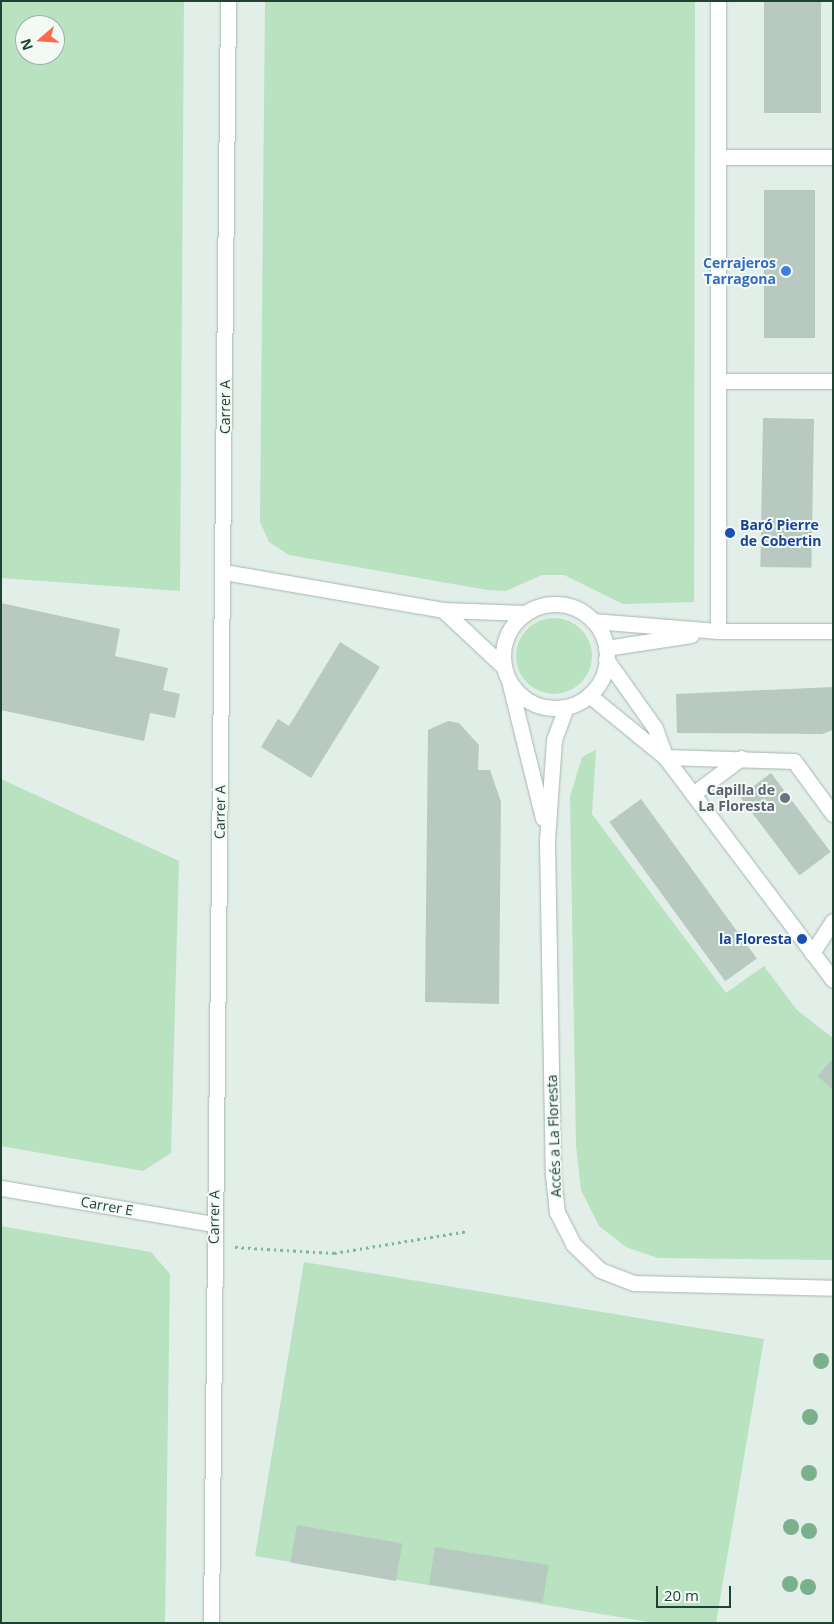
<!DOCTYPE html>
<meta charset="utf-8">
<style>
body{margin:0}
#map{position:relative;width:834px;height:1624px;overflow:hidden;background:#e2eee8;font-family:"Open Sans",sans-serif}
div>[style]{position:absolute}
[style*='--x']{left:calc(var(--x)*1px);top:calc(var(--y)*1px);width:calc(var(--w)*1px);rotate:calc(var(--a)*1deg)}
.green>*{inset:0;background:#b9e2c0}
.round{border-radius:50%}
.building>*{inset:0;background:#b7c9c0;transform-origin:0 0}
.path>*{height:3px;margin-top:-1.5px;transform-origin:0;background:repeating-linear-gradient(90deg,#7fb69f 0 2.5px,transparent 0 6.5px)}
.roads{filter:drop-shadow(0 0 1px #a4b7af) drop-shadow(0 0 1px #a4b7af)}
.minor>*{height:15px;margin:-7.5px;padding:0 7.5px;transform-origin:7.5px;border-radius:7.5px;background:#fff}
.minor>.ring{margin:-7.5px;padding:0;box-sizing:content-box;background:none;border:15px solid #fff;border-radius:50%}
.trees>*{width:16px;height:16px;margin:-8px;border-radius:50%;background:#7ab08b}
.dots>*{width:14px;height:14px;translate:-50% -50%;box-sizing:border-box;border:2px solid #f3faf6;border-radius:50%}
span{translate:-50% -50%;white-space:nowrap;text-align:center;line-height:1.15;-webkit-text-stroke:4px #f3faf6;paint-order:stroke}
.shop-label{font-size:14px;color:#366cbe;font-weight:700}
.right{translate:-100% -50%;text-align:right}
.street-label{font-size:14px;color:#204235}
.transit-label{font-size:14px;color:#164399;font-weight:700}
.left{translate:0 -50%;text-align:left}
.worship-label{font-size:14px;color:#5b616d;font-weight:700}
.frame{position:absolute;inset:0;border:2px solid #204235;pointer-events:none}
.north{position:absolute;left:15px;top:15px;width:50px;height:50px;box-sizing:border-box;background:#f3faf6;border:1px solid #9fb0a9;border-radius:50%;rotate:251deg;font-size:14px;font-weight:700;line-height:20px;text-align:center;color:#204235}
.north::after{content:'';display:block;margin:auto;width:18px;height:22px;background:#ff6a4f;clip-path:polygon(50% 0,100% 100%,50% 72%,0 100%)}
.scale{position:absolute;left:656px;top:1586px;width:75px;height:22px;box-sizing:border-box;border:2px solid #204235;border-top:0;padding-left:6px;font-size:15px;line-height:18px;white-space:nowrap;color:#204235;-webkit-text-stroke:4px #f3faf6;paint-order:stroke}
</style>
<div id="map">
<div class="green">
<div style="clip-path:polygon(evenodd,1px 1px,184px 1px,180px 591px,1px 578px,1px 1px,25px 25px,55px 25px,55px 55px,25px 55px,25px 25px)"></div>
<div style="clip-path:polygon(265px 1px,695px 1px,694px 602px,623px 604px,564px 575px,542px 575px,506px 591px,487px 590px,289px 555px,269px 542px,260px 522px)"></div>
<div class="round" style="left:516px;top:618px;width:76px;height:76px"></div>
<div style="clip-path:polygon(596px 750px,592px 814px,726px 993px,764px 966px,797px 1010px,833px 1038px,833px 1058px,817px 1076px,833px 1090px,833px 1260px,658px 1258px,626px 1247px,599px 1226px,581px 1190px,576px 1146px,570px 797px,582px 757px)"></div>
<div style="clip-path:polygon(1px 779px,179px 861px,171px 1153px,143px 1171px,1px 1146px)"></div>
<div style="clip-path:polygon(1px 1226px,151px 1252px,170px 1274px,165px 1623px,1px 1623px)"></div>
<div style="clip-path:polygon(304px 1262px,764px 1339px,716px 1623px,655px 1623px,255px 1556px)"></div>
</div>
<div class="building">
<div style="left:764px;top:1px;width:57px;height:112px"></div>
<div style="left:764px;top:190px;width:51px;height:148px"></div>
<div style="left:763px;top:418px;width:51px;height:149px;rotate:1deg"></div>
<div style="clip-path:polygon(1px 603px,120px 629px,115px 656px,168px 668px,163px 690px,180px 694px,175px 718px,150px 713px,144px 741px,1px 710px)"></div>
<div style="clip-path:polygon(340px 642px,380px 667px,311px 778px,261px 747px,278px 719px,289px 726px)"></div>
<div style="clip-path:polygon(833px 687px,833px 730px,822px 734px,677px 733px,676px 694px)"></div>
<div style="clip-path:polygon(448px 721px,459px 723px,479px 745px,478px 770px,490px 770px,501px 802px,499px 1004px,425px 1002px,428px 730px)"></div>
<div style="left:771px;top:773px;width:99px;height:39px;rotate:53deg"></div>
<div style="left:641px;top:799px;width:197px;height:39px;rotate:54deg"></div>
<div style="clip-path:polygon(833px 1058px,833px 1090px,817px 1076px)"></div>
<div style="left:297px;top:1525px;width:107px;height:38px;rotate:10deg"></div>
<div style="left:435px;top:1547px;width:115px;height:38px;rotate:9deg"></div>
</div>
<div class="path">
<div style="--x:235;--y:1247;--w:99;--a:3.5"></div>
<div style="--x:334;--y:1253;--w:136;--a:-9.3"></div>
</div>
<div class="roads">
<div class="minor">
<div style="--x:718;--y:157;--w:115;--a:0"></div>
<div style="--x:718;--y:381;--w:115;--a:0"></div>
<div style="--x:224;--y:572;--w:222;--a:9.8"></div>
<div style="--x:443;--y:610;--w:83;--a:2.1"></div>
<div class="ring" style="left:503px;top:604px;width:89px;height:89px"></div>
<div style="--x:443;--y:610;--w:83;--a:43.1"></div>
<div style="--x:593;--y:621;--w:125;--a:4.6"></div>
<div style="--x:718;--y:631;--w:115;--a:0"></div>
<div style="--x:718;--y:631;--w:630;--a:-90"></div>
<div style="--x:606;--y:648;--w:86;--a:-8.7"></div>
<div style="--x:606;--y:659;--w:85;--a:54.6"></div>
<div style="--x:655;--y:728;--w:30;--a:70"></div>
<div style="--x:510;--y:685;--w:137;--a:76.1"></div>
<div style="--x:589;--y:695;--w:98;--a:39.2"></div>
<div style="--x:665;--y:757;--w:279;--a:53"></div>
<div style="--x:566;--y:707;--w:35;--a:110"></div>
<div style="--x:554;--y:740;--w:101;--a:94"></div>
<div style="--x:547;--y:841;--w:334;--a:89"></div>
<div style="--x:553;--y:1175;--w:37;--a:84"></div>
<div style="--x:557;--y:1212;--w:36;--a:63"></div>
<div style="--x:573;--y:1244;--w:37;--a:44"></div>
<div style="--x:600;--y:1270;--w:36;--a:21"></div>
<div style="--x:634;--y:1283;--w:199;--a:1.4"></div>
<div style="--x:665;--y:757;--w:129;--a:1.8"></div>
<div style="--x:794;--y:761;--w:66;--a:53.7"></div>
<div style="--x:693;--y:794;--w:60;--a:-36.9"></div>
<div style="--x:812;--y:953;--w:38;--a:-57"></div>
<div style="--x:1;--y:1188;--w:216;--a:9.6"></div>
<div style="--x:211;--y:1623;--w:1622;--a:-89.4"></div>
</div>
</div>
<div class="trees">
<div style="left:821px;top:1361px"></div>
<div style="left:810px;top:1417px"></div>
<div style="left:809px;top:1473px"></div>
<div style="left:791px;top:1527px"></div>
<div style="left:809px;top:1531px"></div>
<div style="left:790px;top:1584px"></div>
<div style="left:808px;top:1587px"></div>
</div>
<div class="dots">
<div style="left:786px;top:271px;background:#3f7fe0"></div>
<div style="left:730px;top:533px;background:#1a4fb4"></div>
<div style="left:785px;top:798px;background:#6b7280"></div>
<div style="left:802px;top:939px;background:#1a4fb4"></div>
</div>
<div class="shop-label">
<span class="right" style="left:776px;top:271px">Cerrajeros<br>Tarragona</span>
</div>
<div class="street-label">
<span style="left:225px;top:407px;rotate:-90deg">Carrer A</span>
<span style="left:220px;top:812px;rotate:-89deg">Carrer A</span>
<span style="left:554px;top:1136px;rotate:-92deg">Accés a La Floresta</span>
<span style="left:107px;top:1206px;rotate:10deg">Carrer E</span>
<span style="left:214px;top:1217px;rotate:-89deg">Carrer A</span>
</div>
<div class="transit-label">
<span class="left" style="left:740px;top:533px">Baró Pierre<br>de Cobertin</span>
<span class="right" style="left:792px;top:939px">la Floresta</span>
</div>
<div class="worship-label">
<span class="right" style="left:775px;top:798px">Capilla de<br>La Floresta</span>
</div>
<div class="frame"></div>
<div class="north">N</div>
<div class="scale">20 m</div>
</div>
